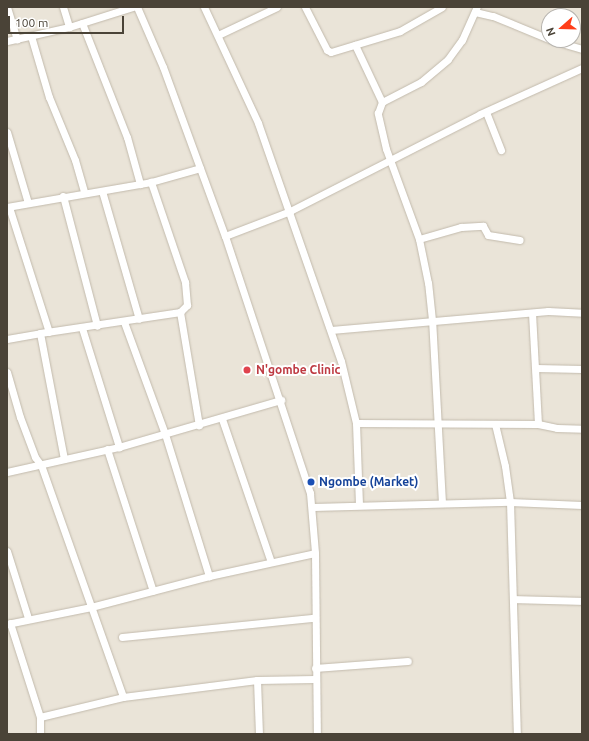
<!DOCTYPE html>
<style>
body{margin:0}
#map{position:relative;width:589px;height:741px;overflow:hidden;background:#f6f2ea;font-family:Ubuntu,sans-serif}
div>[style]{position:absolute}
.residential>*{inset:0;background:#eae4d8}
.roads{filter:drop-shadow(0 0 1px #c2baac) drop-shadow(0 0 1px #c2baac)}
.street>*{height:7px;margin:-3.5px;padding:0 3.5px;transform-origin:3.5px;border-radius:3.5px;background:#fff}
.dots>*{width:11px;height:11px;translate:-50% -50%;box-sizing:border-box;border:2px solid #fff;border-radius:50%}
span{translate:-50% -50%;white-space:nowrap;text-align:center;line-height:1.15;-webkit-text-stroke:4px #fff;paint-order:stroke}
.health-label{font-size:12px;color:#be3a42;font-weight:700}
.left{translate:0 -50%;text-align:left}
.transit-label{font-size:12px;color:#164399;font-weight:700}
.frame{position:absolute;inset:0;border:8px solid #4a4337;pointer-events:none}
.north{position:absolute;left:541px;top:8px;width:40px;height:40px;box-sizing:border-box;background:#fff;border:1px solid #b7b4af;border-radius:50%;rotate:250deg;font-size:11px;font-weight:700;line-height:16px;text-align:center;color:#4a4337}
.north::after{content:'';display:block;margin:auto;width:14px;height:18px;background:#ff3d18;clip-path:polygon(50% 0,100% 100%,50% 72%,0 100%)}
.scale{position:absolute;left:8px;top:16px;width:116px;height:18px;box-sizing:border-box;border:2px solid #4a4337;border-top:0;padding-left:5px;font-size:12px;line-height:14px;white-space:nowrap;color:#4a4337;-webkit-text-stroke:3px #fff;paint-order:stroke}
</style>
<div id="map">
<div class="residential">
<i style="clip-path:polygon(evenodd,7px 7px,582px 7px,582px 734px,7px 734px,7px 7px,549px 16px,573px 16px,573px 40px,549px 40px,549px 16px)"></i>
</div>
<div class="roads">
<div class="street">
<i style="left:7px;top:7px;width:34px;rotate:73deg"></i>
<i style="left:63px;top:7px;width:21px;rotate:73deg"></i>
<i style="left:137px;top:7px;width:65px;rotate:66.6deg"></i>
<i style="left:163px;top:67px;width:180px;rotate:69.9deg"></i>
<i style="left:225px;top:236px;width:271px;rotate:71.7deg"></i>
<i style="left:310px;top:493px;width:60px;rotate:85.2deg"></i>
<i style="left:315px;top:553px;width:181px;rotate:89.4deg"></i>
<i style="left:204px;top:7px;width:128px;rotate:65deg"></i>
<i style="left:258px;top:123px;width:252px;rotate:70.8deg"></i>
<i style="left:341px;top:361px;width:64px;rotate:76.4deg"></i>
<i style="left:356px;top:423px;width:81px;rotate:87.9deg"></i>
<i style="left:305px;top:7px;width:48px;rotate:62.9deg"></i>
<i style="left:327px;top:50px;width:4px;rotate:27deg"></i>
<i style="left:331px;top:52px;width:72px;rotate:-16.9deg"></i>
<i style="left:400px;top:31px;width:48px;rotate:-29.7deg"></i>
<i style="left:475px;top:12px;width:18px;rotate:13deg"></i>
<i style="left:493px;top:16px;width:61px;rotate:22.3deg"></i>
<i style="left:82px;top:23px;width:123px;rotate:68.5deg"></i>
<i style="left:127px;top:137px;width:49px;rotate:74.5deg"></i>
<i style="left:218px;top:35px;width:65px;rotate:-25.4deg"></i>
<i style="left:31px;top:36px;width:64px;rotate:73.6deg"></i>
<i style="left:49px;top:97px;width:68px;rotate:67.6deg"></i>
<i style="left:75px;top:160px;width:33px;rotate:74deg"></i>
<i style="left:551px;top:40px;width:32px;rotate:16deg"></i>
<i style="left:7px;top:41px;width:64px;rotate:-12.7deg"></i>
<i style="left:69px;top:27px;width:67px;rotate:-17.4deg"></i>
<i style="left:355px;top:45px;width:63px;rotate:64.7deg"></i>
<i style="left:486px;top:112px;width:41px;rotate:68.5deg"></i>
<i style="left:7px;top:132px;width:74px;rotate:73.5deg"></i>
<i style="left:102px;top:191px;width:133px;rotate:73.9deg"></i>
<i style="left:63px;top:196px;width:134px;rotate:75.3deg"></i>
<i style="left:7px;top:207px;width:146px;rotate:-9.8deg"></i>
<i style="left:151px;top:182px;width:51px;rotate:-15.9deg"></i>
<i style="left:9px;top:207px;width:131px;rotate:72.3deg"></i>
<i style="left:225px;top:236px;width:70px;rotate:-21deg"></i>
<i style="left:290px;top:211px;width:213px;rotate:-27deg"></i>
<i style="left:480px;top:114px;width:112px;rotate:-24.3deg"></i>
<i style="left:419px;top:239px;width:44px;rotate:-15.9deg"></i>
<i style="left:461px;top:227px;width:22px;rotate:-3deg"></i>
<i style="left:483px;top:226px;width:10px;rotate:61deg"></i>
<i style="left:488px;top:235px;width:32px;rotate:9deg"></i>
<i style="left:180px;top:312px;width:115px;rotate:80.5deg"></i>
<i style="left:532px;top:313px;width:111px;rotate:86.9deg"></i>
<i style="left:124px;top:322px;width:119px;rotate:69.9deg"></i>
<i style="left:165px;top:434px;width:149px;rotate:72.8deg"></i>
<i style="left:82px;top:328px;width:125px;rotate:72.7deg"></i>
<i style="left:331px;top:330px;width:218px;rotate:-5deg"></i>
<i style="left:548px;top:311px;width:34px;rotate:3deg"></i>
<i style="left:7px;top:339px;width:34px;rotate:-10deg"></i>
<i style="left:536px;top:368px;width:46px;rotate:1.2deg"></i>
<i style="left:7px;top:372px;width:47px;rotate:73.9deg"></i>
<i style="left:20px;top:417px;width:43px;rotate:69.4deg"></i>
<i style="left:35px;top:457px;width:10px;rotate:53deg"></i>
<i style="left:41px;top:465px;width:246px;rotate:70.5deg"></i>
<i style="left:222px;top:419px;width:151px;rotate:71.1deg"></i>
<i style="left:356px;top:423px;width:182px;rotate:0.3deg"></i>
<i style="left:538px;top:424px;width:19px;rotate:12deg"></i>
<i style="left:557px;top:428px;width:25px;rotate:2deg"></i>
<i style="left:495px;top:424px;width:43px;rotate:76.6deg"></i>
<i style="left:505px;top:466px;width:36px;rotate:82deg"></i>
<i style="left:510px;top:502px;width:232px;rotate:88.3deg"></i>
<i style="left:107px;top:449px;width:149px;rotate:72.1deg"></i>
<i style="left:64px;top:459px;width:128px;rotate:-100.8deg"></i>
<i style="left:40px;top:333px;width:142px;rotate:-8.5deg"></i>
<i style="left:180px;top:312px;width:10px;rotate:-45deg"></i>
<i style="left:187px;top:305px;width:23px;rotate:-95deg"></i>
<i style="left:185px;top:282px;width:106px;rotate:-108.8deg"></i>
<i style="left:7px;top:472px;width:115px;rotate:-12.6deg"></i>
<i style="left:119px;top:447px;width:169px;rotate:-16.2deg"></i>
<i style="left:442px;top:503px;width:183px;rotate:-93.1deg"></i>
<i style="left:432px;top:320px;width:37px;rotate:-96deg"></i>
<i style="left:428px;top:283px;width:45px;rotate:-101.6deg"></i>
<i style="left:419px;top:239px;width:96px;rotate:-110.1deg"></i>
<i style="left:386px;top:149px;width:37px;rotate:-103deg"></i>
<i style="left:378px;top:113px;width:12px;rotate:-70deg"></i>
<i style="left:382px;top:102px;width:44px;rotate:-27.1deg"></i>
<i style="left:421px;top:82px;width:35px;rotate:-40deg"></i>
<i style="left:448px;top:59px;width:24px;rotate:-54deg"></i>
<i style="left:462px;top:40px;width:36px;rotate:-66deg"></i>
<i style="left:313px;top:507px;width:197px;rotate:-1.5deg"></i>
<i style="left:510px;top:502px;width:72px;rotate:2.4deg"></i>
<i style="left:7px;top:551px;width:70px;rotate:72.6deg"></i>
<i style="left:514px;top:599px;width:68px;rotate:1.7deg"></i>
<i style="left:10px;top:623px;width:99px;rotate:72.3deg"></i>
<i style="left:40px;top:717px;width:17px;rotate:90deg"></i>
<i style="left:7px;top:624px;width:86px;rotate:-11.4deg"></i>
<i style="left:91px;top:607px;width:122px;rotate:-14.7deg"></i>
<i style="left:209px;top:576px;width:108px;rotate:-12.2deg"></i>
<i style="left:122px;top:637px;width:193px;rotate:-5.7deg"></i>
<i style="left:315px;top:668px;width:93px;rotate:-4.3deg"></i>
<i style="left:257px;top:680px;width:54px;rotate:87.9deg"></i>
<i style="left:40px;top:717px;width:85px;rotate:-13.5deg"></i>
<i style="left:123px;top:697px;width:135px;rotate:-7.2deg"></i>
<i style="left:257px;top:680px;width:58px;rotate:-1deg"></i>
</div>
</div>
<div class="dots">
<i style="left:247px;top:370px;background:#e0444e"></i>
<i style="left:311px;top:482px;background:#1a4fb4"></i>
</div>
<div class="health-label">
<span class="left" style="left:256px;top:370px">N'gombe Clinic</span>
</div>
<div class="transit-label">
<span class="left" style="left:319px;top:482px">Ngombe (Market)</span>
</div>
<div class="frame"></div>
<div class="north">N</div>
<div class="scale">100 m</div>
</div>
